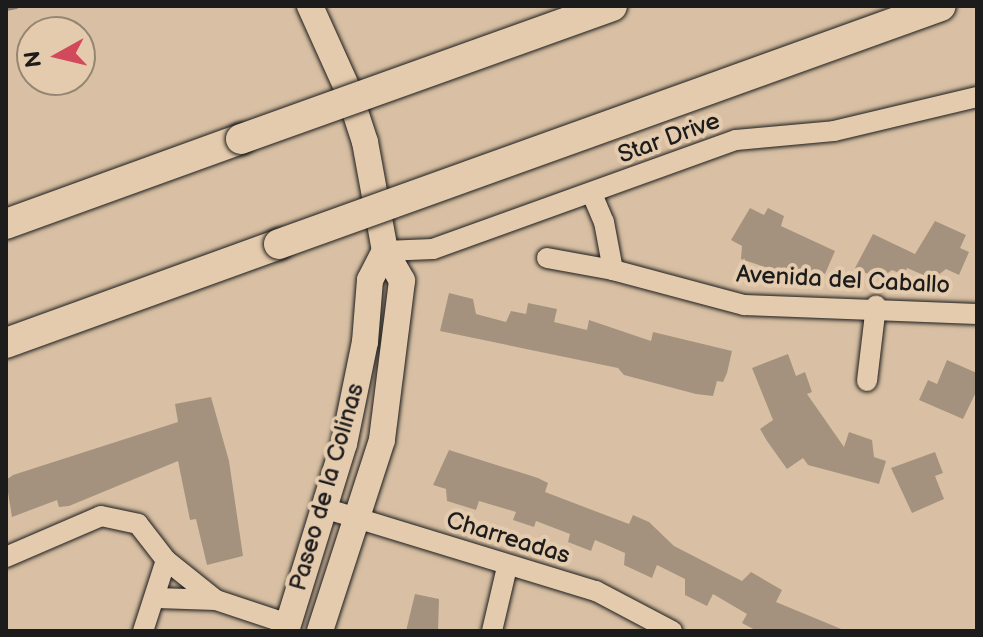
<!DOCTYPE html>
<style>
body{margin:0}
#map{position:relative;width:983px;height:637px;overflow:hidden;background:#d9c0a4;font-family:"Balsamiq Sans",sans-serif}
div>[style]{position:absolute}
.stream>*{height:6px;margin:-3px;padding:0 3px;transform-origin:3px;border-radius:3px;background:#8e7e6f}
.building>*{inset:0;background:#a4927e}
.roads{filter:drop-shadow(0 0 2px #1c1c1c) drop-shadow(0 0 2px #1c1c1c)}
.minor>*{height:20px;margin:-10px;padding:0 10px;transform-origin:10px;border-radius:10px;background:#e5cbad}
.major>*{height:26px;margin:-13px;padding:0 13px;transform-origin:13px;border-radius:13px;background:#e5cbad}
.highway>*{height:30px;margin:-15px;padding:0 15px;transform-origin:15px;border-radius:15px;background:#e5cbad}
.bridges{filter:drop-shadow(0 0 2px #1c1c1c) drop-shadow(0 0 2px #1c1c1c)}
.highway-bridge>*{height:30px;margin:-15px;padding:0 15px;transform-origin:15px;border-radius:15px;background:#e5cbad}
span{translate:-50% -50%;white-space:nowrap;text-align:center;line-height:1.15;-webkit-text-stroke:8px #e5cbad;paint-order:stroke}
.street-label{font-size:24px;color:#1c1c1c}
.frame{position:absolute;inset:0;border:8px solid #1c1c1c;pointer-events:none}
.north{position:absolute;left:16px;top:16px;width:80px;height:80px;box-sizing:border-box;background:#e5cbad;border:2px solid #958573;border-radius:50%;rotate:262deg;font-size:22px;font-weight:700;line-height:32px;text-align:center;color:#1c1c1c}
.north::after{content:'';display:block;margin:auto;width:28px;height:36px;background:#d1495b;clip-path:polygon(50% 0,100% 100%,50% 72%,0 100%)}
</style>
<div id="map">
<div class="stream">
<i style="left:6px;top:8px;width:10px;rotate:-11deg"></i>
</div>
<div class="building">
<i style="clip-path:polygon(750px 208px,764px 215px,768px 208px,784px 216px,781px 226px,835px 251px,825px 274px,814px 269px,801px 279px,741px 259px,742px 246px,731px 240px)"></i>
<i style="clip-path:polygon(935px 221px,966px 235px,960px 248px,969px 252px,959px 275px,946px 269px,933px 279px,907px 268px,904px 275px,892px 270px,879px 279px,855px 268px,873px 234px,915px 254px)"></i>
<i style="clip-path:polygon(449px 293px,473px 299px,476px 314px,506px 322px,511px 311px,526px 314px,528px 303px,557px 309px,554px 322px,587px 330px,589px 320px,651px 341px,653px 332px,732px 351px,727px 373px,723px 382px,717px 381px,713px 396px,696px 394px,624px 375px,618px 368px,440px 331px)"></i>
<i style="clip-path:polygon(788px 354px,796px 376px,805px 372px,812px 392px,807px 394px,844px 447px,849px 432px,872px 440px,874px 457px,886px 461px,879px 484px,808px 465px,803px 458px,787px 469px,767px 441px,760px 429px,773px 420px,752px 368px)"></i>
<i style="clip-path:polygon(947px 360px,977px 373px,977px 390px,963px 419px,919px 400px,928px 380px,937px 384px)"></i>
<i style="clip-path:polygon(211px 397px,229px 461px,243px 556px,207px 565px,196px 519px,190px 520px,178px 461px,69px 506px,59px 507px,57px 500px,12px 517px,6px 480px,13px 475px,178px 422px,175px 404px)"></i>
<i style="clip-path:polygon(449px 450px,538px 478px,548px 483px,545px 492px,629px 524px,633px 515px,649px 522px,674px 546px,742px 581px,751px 572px,782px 590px,776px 602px,846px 631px,757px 631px,742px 623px,747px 614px,713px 594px,707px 606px,685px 595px,685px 579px,657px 565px,652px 578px,624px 565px,625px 553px,595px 540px,591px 551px,568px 542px,570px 534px,536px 521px,534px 527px,513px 520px,516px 512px,479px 501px,476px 510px,447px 501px,446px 489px,433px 485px)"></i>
<i style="clip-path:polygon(935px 452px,943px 473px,935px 476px,944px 499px,912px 513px,891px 468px)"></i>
<i style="clip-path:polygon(415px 594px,439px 599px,438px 631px,406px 631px)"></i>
</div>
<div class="roads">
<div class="minor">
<i style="left:592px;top:194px;width:30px;rotate:67deg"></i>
<i style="left:604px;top:222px;width:49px;rotate:79.4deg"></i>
<i style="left:613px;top:270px;width:136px;rotate:15deg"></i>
<i style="left:744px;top:305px;width:233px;rotate:2.2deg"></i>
<i style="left:385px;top:251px;width:48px;rotate:-2.4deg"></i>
<i style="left:433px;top:249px;width:322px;rotate:-19.8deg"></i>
<i style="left:736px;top:140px;width:98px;rotate:-5.2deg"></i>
<i style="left:834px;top:131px;width:147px;rotate:-13.4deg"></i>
<i style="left:547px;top:258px;width:67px;rotate:10.3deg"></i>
<i style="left:867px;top:381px;width:76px;rotate:-83.2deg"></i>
<i style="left:324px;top:508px;width:284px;rotate:17deg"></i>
<i style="left:596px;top:591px;width:86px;rotate:27.8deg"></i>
<i style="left:6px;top:557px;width:103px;rotate:-23.3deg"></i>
<i style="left:101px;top:516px;width:38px;rotate:12deg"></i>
<i style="left:138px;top:524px;width:46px;rotate:52.1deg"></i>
<i style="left:166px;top:560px;width:75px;rotate:107.9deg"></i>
<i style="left:166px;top:560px;width:64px;rotate:38.7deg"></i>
<i style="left:157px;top:598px;width:59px;rotate:1.9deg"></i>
<i style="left:216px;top:600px;width:76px;rotate:18.4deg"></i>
<i style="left:492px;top:631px;width:66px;rotate:-76.8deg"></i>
</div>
<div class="major">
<i style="left:310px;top:6px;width:92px;rotate:65.7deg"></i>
<i style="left:348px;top:90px;width:55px;rotate:71.9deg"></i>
<i style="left:365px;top:142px;width:111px;rotate:79.6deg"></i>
<i style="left:385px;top:251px;width:34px;rotate:60deg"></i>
<i style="left:402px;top:281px;width:160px;rotate:97.2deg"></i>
<i style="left:382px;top:440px;width:201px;rotate:108deg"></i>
<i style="left:286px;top:631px;width:196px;rotate:-72.8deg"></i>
<i style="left:344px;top:444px;width:104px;rotate:-78.4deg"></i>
<i style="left:365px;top:342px;width:62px;rotate:-85.4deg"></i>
<i style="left:370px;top:280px;width:33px;rotate:-63deg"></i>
</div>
<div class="highway">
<i style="left:6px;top:224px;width:250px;rotate:-19.9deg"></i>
<i style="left:6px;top:343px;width:290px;rotate:-19.9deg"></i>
</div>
</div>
<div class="bridges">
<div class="highway-bridge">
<i style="left:241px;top:139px;width:394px;rotate:-19.7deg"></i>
<i style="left:279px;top:244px;width:703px;rotate:-19.77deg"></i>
</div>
</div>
<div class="street-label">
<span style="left:669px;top:138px;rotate:-20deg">Star Drive</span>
<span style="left:843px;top:280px;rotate:3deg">Avenida del Caballo</span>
<span style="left:327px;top:487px;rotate:-74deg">Paseo de la Colinas</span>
<span style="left:508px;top:538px;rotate:17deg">Charreadas</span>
</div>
<div class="frame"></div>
<div class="north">N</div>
</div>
